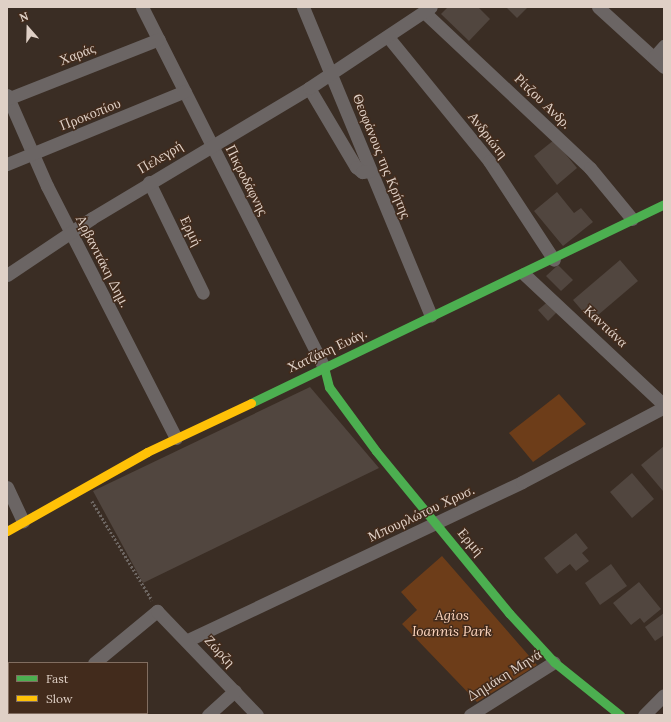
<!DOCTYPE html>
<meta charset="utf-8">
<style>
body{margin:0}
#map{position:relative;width:671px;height:722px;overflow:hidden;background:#3a2d24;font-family:Lora,serif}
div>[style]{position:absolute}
.green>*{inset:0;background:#6d3d19}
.building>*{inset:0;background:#51463f}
.path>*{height:2.5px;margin-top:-1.25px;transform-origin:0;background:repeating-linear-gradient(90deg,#6d6662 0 2px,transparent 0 4px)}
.street>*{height:13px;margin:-6.5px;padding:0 6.5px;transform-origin:6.5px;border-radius:6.5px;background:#6b6564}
.fast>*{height:9px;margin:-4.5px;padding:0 4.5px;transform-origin:4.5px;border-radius:4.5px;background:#4caf50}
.slow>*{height:9px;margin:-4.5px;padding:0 4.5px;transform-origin:4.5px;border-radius:4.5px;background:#ffc107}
span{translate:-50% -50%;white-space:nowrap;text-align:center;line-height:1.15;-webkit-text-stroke:3px #422b1c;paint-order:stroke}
.street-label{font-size:14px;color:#dfd0c6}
.park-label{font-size:14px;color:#fed6be;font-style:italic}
.frame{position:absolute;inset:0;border:8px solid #dfd0c6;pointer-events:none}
.legend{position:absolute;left:8px;top:662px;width:140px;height:52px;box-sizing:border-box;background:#422b1c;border:1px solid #816d60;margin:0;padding:5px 7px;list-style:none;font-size:12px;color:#dfd0c6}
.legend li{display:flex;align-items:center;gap:8px;height:20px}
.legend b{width:20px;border:1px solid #816d60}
.north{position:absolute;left:8px;top:8px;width:40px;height:40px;-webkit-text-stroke:3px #422b1c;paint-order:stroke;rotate:340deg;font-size:11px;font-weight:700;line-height:16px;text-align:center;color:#dfd0c6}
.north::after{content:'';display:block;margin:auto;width:14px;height:18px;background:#dfd0c6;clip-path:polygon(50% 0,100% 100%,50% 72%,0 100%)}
</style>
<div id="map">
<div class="green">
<i style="clip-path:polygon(559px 394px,586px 424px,533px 462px,509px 433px)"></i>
<i style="clip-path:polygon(442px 556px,537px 665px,477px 702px,402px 624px,417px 610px,401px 592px)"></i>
</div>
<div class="building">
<i style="clip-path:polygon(448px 7px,478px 7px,490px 19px,469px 41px,441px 14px)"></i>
<i style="clip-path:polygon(506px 7px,528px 7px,517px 18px)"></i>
<i style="clip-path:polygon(554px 140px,577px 168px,557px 185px,534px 156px)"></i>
<i style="clip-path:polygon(557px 192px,574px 213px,581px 208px,593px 222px,563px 246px,534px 211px)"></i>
<i style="clip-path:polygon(620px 260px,638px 281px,591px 321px,573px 300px)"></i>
<i style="clip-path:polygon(558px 265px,573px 280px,561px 291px,546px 276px)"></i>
<i style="clip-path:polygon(551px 299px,560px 309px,548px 321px,538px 310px)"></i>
<i style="clip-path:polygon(310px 387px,379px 468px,143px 583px,93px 491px)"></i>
<i style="clip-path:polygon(664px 446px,664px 490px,663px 491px,641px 465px)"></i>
<i style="clip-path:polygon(632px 473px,654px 499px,632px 518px,610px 492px)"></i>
<i style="clip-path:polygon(576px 533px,588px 548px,582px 553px,589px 561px,576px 571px,570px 564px,557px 574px,544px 558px)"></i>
<i style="clip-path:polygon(611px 564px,627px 586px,600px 605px,585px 583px)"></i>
<i style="clip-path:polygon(639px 582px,661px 609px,644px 623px,640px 618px,631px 625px,613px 603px)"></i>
<i style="clip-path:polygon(664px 613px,664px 635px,655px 641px,645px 627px)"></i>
</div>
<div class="path">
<i style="left:92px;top:501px;width:116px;rotate:58.8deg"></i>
</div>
<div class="street">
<i style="left:142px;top:7px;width:403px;rotate:63.2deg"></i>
<i style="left:303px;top:7px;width:334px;rotate:67.5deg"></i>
<i style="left:598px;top:7px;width:89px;rotate:42.3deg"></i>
<i style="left:425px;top:13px;width:226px;rotate:43.2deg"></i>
<i style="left:590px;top:168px;width:66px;rotate:50.5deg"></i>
<i style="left:388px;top:37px;width:160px;rotate:50.8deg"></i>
<i style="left:489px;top:161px;width:118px;rotate:56.7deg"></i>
<i style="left:654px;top:57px;width:15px;rotate:-48deg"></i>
<i style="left:309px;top:88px;width:92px;rotate:59.3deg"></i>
<i style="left:356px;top:167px;width:8px;rotate:40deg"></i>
<i style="left:362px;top:172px;width:8px;rotate:-7deg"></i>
<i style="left:7px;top:95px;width:99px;rotate:66.3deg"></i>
<i style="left:47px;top:186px;width:283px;rotate:62.9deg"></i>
<i style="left:7px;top:99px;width:163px;rotate:-21.5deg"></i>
<i style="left:7px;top:164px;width:192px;rotate:-22.3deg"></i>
<i style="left:149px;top:182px;width:123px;rotate:64.1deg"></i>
<i style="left:524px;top:274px;width:192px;rotate:43.1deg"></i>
<i style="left:7px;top:275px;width:102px;rotate:-33.8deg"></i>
<i style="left:92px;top:218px;width:253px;rotate:-30.9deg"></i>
<i style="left:309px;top:88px;width:146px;rotate:-33.6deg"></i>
<i style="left:7px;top:487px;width:38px;rotate:65deg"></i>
<i style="left:188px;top:640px;width:369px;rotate:-25.3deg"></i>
<i style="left:522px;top:482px;width:161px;rotate:-27.8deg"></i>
<i style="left:94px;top:663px;width:82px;rotate:-39.5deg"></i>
<i style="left:157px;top:611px;width:144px;rotate:46.1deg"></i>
<i style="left:32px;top:715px;width:3px;rotate:-45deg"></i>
<i style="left:208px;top:715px;width:36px;rotate:-42deg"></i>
<i style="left:470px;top:715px;width:99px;rotate:-32.2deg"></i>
<i style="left:644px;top:715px;width:28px;rotate:-45deg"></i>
</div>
<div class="fast">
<i style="left:324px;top:367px;width:21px;rotate:76deg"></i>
<i style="left:329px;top:387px;width:79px;rotate:53.7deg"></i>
<i style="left:376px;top:451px;width:210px;rotate:50.6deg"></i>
<i style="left:509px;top:613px;width:67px;rotate:47.4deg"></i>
<i style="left:554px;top:662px;width:85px;rotate:38.8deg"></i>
<i style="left:251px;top:403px;width:458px;rotate:-25.7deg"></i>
</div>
<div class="slow">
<i style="left:7px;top:531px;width:161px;rotate:-29.4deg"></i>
<i style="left:147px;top:452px;width:115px;rotate:-25.2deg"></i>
</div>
<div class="street-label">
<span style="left:77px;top:54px;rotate:-22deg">Χαράς</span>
<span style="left:543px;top:101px;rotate:44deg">Ρίτζου Ανδρ.</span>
<span style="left:90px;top:114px;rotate:-22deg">Προκοπίου</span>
<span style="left:488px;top:135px;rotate:52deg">Ανδριώτη</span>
<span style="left:382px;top:156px;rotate:68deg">Θεοφάνους της Κρήτης</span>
<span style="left:160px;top:157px;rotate:-31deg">Πελεγρή</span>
<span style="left:247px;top:180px;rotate:63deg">Πικροδάφνης</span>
<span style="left:191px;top:231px;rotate:64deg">Ερμή</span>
<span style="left:103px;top:261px;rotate:63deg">Αρβανιτάκη Δημ.</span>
<span style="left:606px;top:326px;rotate:43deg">Καντιάνα</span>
<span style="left:327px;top:350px;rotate:-25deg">Χατζάκη Ευάγ.</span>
<span style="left:421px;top:513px;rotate:-25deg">Μπουρλώτου Χρυσ.</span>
<span style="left:471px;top:542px;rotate:50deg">Ερμή</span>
<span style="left:220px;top:651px;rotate:47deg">Ζώρζη</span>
<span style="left:504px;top:675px;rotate:-32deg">Δημάκη Μηνά</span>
</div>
<div class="park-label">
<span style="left:452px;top:623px">Agios<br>Ioannis Park</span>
</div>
<div class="frame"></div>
<ul class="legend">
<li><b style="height:5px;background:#4caf50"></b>Fast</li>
<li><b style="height:5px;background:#ffc107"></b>Slow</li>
</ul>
<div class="north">N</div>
</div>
